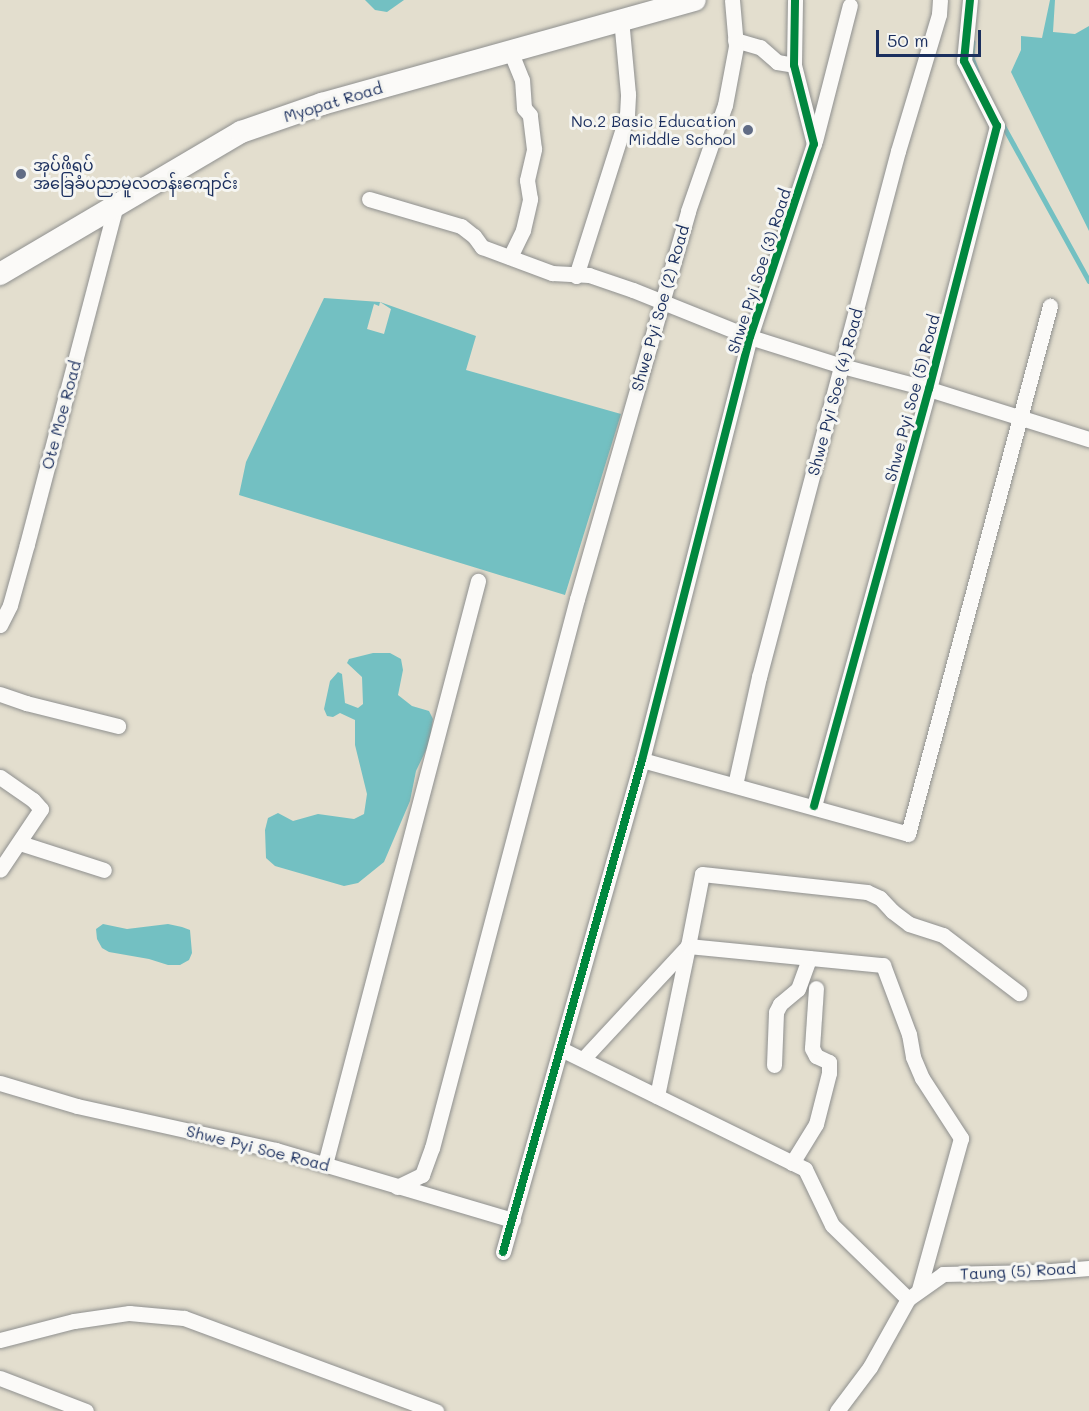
<!DOCTYPE html>
<meta charset="utf-8">
<style>
body{margin:0}
#map{position:relative;width:1089px;height:1411px;overflow:hidden;background:#e3dece;font-family:Mali,"Noto Sans Myanmar",sans-serif}
div>[style]{position:absolute}
.water>*{inset:0;background:#73c0c2}
.pier>*{inset:0;background:#e3dece}
.stream>*{height:4.5px;margin:-2.25px;padding:0 2.25px;transform-origin:2.25px;border-radius:2.25px;background:#73c0c2}
.roads{filter:drop-shadow(0 0 2px #8f908f) drop-shadow(0 0 2px #8f908f)}
.street>*{height:15px;margin:-7.5px;padding:0 7.5px;transform-origin:7.5px;border-radius:7.5px;background:#fbfaf8}
.secondary>*{height:22px;margin:-11px;padding:0 11px;transform-origin:11px;border-radius:11px;background:#fbfaf8}
.cycleway>*{height:8px;margin:-4px;padding:0 4px;transform-origin:4px;border-radius:4px;background:#00873e}
.dots>*{width:16px;height:16px;translate:-50% -50%;box-sizing:border-box;border:3px solid #f6f6f2;border-radius:50%}
span{translate:-50% -50%;white-space:nowrap;text-align:center;line-height:1.15;-webkit-text-stroke:6px #f6f6f2;paint-order:stroke}
.street-label{font-size:16px;color:#1b2f5e}
.poi-label{font-size:16px;color:#1b2f5e}
.right{translate:-100% -50%;text-align:right}
.left{translate:0 -50%;text-align:left}
.scale{position:absolute;left:876px;top:30px;width:105px;height:27px;box-sizing:border-box;border:3px solid #1b2f5e;border-top:0;padding-left:8px;font-size:18px;line-height:21px;white-space:nowrap;color:#1b2f5e;-webkit-text-stroke:4px #f6f6f2;paint-order:stroke}
</style>
<div id="map">
<div class="water">
<i style="clip-path:polygon(365px 0,404px 0,387px 12px,375px 10px)"></i>
<i style="clip-path:polygon(1050px 0,1055px 0,1053px 32px,1075px 34px,1089px 26px,1089px 231px,1011px 72px,1021px 50px,1021px 36px,1042px 38px)"></i>
<i style="clip-path:polygon(324px 298px,380px 302px,476px 336px,466px 370px,621px 414px,565px 595px,239px 495px,246px 462px)"></i>
<i style="clip-path:polygon(373px 653px,390px 653px,401px 659px,403px 670px,398px 695px,412px 706px,429px 711px,433px 719px,429px 744px,416px 771px,410px 801px,384px 862px,358px 883px,344px 886px,275px 866px,266px 858px,265px 830px,268px 818px,278px 813px,293px 821px,318px 814px,354px 819px,364px 814px,367px 794px,355px 745px,355px 720px,340px 713px,333px 717px,327px 716px,324px 709px,330px 681px,338px 672px,342px 674px,345px 703px,358px 708px,363px 704px,362px 677px,347px 663px,349px 659px)"></i>
<i style="clip-path:polygon(103px 924px,127px 929px,168px 924px,182px 927px,190px 930px,192px 953px,189px 960px,180px 965px,168px 965px,149px 959px,109px 952px,102px 948px,97px 939px,96px 929px)"></i>
</div>
<div class="pier">
<i style="clip-path:polygon(380px 302px,391px 309px,384px 334px,367px 329px,374px 304px,379px 306px)"></i>
</div>
<div class="stream">
<i style="left:973px;top:42px;width:16px;rotate:94deg"></i>
<i style="left:972px;top:58px;width:14px;rotate:69deg"></i>
<i style="left:1003px;top:125px;width:178px;rotate:61.1deg"></i>
</div>
<div class="roads">
<div class="street">
<i style="left:735px;top:40px;width:26px;rotate:16deg"></i>
<i style="left:760px;top:47px;width:23px;rotate:41deg"></i>
<i style="left:777px;top:62px;width:17px;rotate:10deg"></i>
<i style="left:815px;top:141px;width:140px;rotate:-75.6deg"></i>
<i style="left:369px;top:199px;width:96px;rotate:16.4deg"></i>
<i style="left:461px;top:226px;width:16px;rotate:38deg"></i>
<i style="left:474px;top:236px;width:14px;rotate:54deg"></i>
<i style="left:482px;top:247px;width:75px;rotate:20.4deg"></i>
<i style="left:552px;top:273px;width:37px;rotate:3deg"></i>
<i style="left:589px;top:275px;width:46px;rotate:18.8deg"></i>
<i style="left:633px;top:290px;width:126px;rotate:21.9deg"></i>
<i style="left:750px;top:337px;width:96px;rotate:17.5deg"></i>
<i style="left:842px;top:366px;width:90px;rotate:14.8deg"></i>
<i style="left:929px;top:389px;width:168px;rotate:17.4deg"></i>
<i style="left:510px;top:257px;width:30px;rotate:-64deg"></i>
<i style="left:523px;top:230px;width:32px;rotate:-77deg"></i>
<i style="left:530px;top:199px;width:19px;rotate:-99deg"></i>
<i style="left:527px;top:180px;width:32px;rotate:-77deg"></i>
<i style="left:534px;top:149px;width:34px;rotate:-97deg"></i>
<i style="left:530px;top:115px;width:9px;rotate:-131deg"></i>
<i style="left:524px;top:108px;width:28px;rotate:-94deg"></i>
<i style="left:522px;top:80px;width:32px;rotate:-112deg"></i>
<i style="left:576px;top:276px;width:169px;rotate:-72.4deg"></i>
<i style="left:627px;top:115px;width:21px;rotate:-87deg"></i>
<i style="left:628px;top:94px;width:75px;rotate:-95.3deg"></i>
<i style="left:0;top:625px;width:22px;rotate:-63deg"></i>
<i style="left:10px;top:605px;width:63px;rotate:-74.4deg"></i>
<i style="left:27px;top:544px;width:351px;rotate:-75.3deg"></i>
<i style="left:0;top:694px;width:28px;rotate:19deg"></i>
<i style="left:26px;top:703px;width:95px;rotate:14deg"></i>
<i style="left:642px;top:760px;width:276px;rotate:15.5deg"></i>
<i style="left:908px;top:834px;width:547px;rotate:-74.95deg"></i>
<i style="left:0;top:777px;width:40px;rotate:34.9deg"></i>
<i style="left:33px;top:800px;width:12px;rotate:48deg"></i>
<i style="left:41px;top:809px;width:73px;rotate:123.9deg"></i>
<i style="left:735px;top:785px;width:111px;rotate:-77.5deg"></i>
<i style="left:759px;top:677px;width:544px;rotate:-75.2deg"></i>
<i style="left:898px;top:151px;width:143px;rotate:-73.3deg"></i>
<i style="left:939px;top:14px;width:14px;rotate:-86deg"></i>
<i style="left:814px;top:806px;width:433px;rotate:-74.6deg"></i>
<i style="left:929px;top:389px;width:272px;rotate:-75.5deg"></i>
<i style="left:997px;top:126px;width:73px;rotate:-116.9deg"></i>
<i style="left:964px;top:61px;width:61px;rotate:-84.4deg"></i>
<i style="left:20px;top:843px;width:88px;rotate:17.8deg"></i>
<i style="left:561px;top:1049px;width:272px;rotate:26.2deg"></i>
<i style="left:805px;top:1169px;width:62px;rotate:64.3deg"></i>
<i style="left:832px;top:1225px;width:106px;rotate:44.2deg"></i>
<i style="left:583px;top:1059px;width:154px;rotate:-47.1deg"></i>
<i style="left:688px;top:946px;width:73px;rotate:-79deg"></i>
<i style="left:702px;top:874px;width:166px;rotate:6.2deg"></i>
<i style="left:867px;top:892px;width:14px;rotate:25deg"></i>
<i style="left:880px;top:898px;width:18px;rotate:47deg"></i>
<i style="left:892px;top:911px;width:21px;rotate:37deg"></i>
<i style="left:909px;top:924px;width:36px;rotate:18deg"></i>
<i style="left:943px;top:935px;width:96px;rotate:37.3deg"></i>
<i style="left:774px;top:1065px;width:53px;rotate:-87.8deg"></i>
<i style="left:776px;top:1012px;width:9px;rotate:-63deg"></i>
<i style="left:780px;top:1004px;width:23px;rotate:-40deg"></i>
<i style="left:798px;top:989px;width:33px;rotate:-70deg"></i>
<i style="left:0;top:1083px;width:80px;rotate:16.6deg"></i>
<i style="left:77px;top:1106px;width:204px;rotate:12.5deg"></i>
<i style="left:276px;top:1150px;width:247px;rotate:16.5deg"></i>
<i style="left:657px;top:1096px;width:153px;rotate:-78.3deg"></i>
<i style="left:688px;top:946px;width:196px;rotate:5.6deg"></i>
<i style="left:883px;top:965px;width:74px;rotate:69.4deg"></i>
<i style="left:909px;top:1034px;width:23px;rotate:80deg"></i>
<i style="left:913px;top:1057px;width:23px;rotate:67deg"></i>
<i style="left:922px;top:1078px;width:72px;rotate:57deg"></i>
<i style="left:961px;top:1138px;width:157px;rotate:105.5deg"></i>
<i style="left:792px;top:1163px;width:46px;rotate:-58.4deg"></i>
<i style="left:816px;top:1124px;width:53px;rotate:-75.7deg"></i>
<i style="left:829px;top:1073px;width:11px;rotate:-90deg"></i>
<i style="left:829px;top:1062px;width:14px;rotate:-155deg"></i>
<i style="left:816px;top:1056px;width:9px;rotate:-117deg"></i>
<i style="left:812px;top:1048px;width:60px;rotate:-86.2deg"></i>
<i style="left:325px;top:1164px;width:603px;rotate:-75.3deg"></i>
<i style="left:397px;top:1187px;width:28px;rotate:-26deg"></i>
<i style="left:422px;top:1175px;width:29px;rotate:-70deg"></i>
<i style="left:432px;top:1148px;width:568px;rotate:-75.21deg"></i>
<i style="left:577px;top:599px;width:404px;rotate:-74deg"></i>
<i style="left:688px;top:211px;width:112px;rotate:-70.8deg"></i>
<i style="left:725px;top:105px;width:60px;rotate:-79.4deg"></i>
<i style="left:736px;top:46px;width:46px;rotate:-95deg"></i>
<i style="left:503px;top:1252px;width:511px;rotate:-74.22deg"></i>
<i style="left:642px;top:760px;width:437px;rotate:-75.7deg"></i>
<i style="left:750px;top:337px;width:203px;rotate:-71.7deg"></i>
<i style="left:814px;top:144px;width:81px;rotate:-104.2deg"></i>
<i style="left:794px;top:65px;width:65px;rotate:-89.1deg"></i>
<i style="left:0;top:1340px;width:76px;rotate:-14.4deg"></i>
<i style="left:74px;top:1321px;width:56px;rotate:-8.3deg"></i>
<i style="left:129px;top:1313px;width:55px;rotate:5.2deg"></i>
<i style="left:184px;top:1318px;width:269px;rotate:20.3deg"></i>
<i style="left:0;top:1378px;width:92px;rotate:21deg"></i>
<i style="left:837px;top:1411px;width:55px;rotate:-53.1deg"></i>
<i style="left:870px;top:1367px;width:78px;rotate:-60.8deg"></i>
<i style="left:908px;top:1299px;width:43px;rotate:-35.5deg"></i>
<i style="left:943px;top:1274px;width:96px;rotate:-1.2deg"></i>
<i style="left:1039px;top:1272px;width:50px;rotate:-4.6deg"></i>
</div>
<div class="secondary">
<i style="left:0;top:274px;width:280px;rotate:-30.5deg"></i>
<i style="left:241px;top:132px;width:86px;rotate:-19.1deg"></i>
<i style="left:322px;top:104px;width:387px;rotate:-15.6deg"></i>
</div>
</div>
<div class="cycleway">
<i style="left:814px;top:806px;width:433px;rotate:-74.6deg"></i>
<i style="left:929px;top:389px;width:272px;rotate:-75.5deg"></i>
<i style="left:997px;top:126px;width:73px;rotate:-116.9deg"></i>
<i style="left:964px;top:61px;width:61px;rotate:-84.4deg"></i>
<i style="left:503px;top:1252px;width:511px;rotate:-74.22deg"></i>
<i style="left:642px;top:760px;width:437px;rotate:-75.7deg"></i>
<i style="left:750px;top:337px;width:203px;rotate:-71.7deg"></i>
<i style="left:814px;top:144px;width:81px;rotate:-104.2deg"></i>
<i style="left:794px;top:65px;width:65px;rotate:-89.1deg"></i>
</div>
<div class="dots">
<i style="left:748px;top:130px;background:#616c85"></i>
<i style="left:21px;top:174px;background:#616c85"></i>
</div>
<div class="street-label">
<span style="left:333px;top:102px;rotate:-17deg">Myopat Road</span>
<span style="left:759px;top:271px;rotate:-72deg">Shwe Pyi Soe (3) Road</span>
<span style="left:660px;top:308px;rotate:-74deg">Shwe Pyi Soe (2) Road</span>
<span style="left:835px;top:392px;rotate:-75deg">Shwe Pyi Soe (4) Road</span>
<span style="left:912px;top:398px;rotate:-75deg">Shwe Pyi Soe (5) Road</span>
<span style="left:61px;top:415px;rotate:-75deg">Ote Moe Road</span>
<span style="left:258px;top:1148px;rotate:14deg">Shwe Pyi Soe Road</span>
<span style="left:1018px;top:1271px;rotate:-3deg">Taung (5) Road</span>
</div>
<div class="poi-label">
<span class="right" style="left:736px;top:130px">No.2 Basic Education<br>Middle School</span>
<span class="left" style="left:33px;top:174px">အုပ်ဖိုရပ်<br>အခြေခံပညာမူလတန်းကျောင်း</span>
</div>
<div class="scale">50 m</div>
</div>
